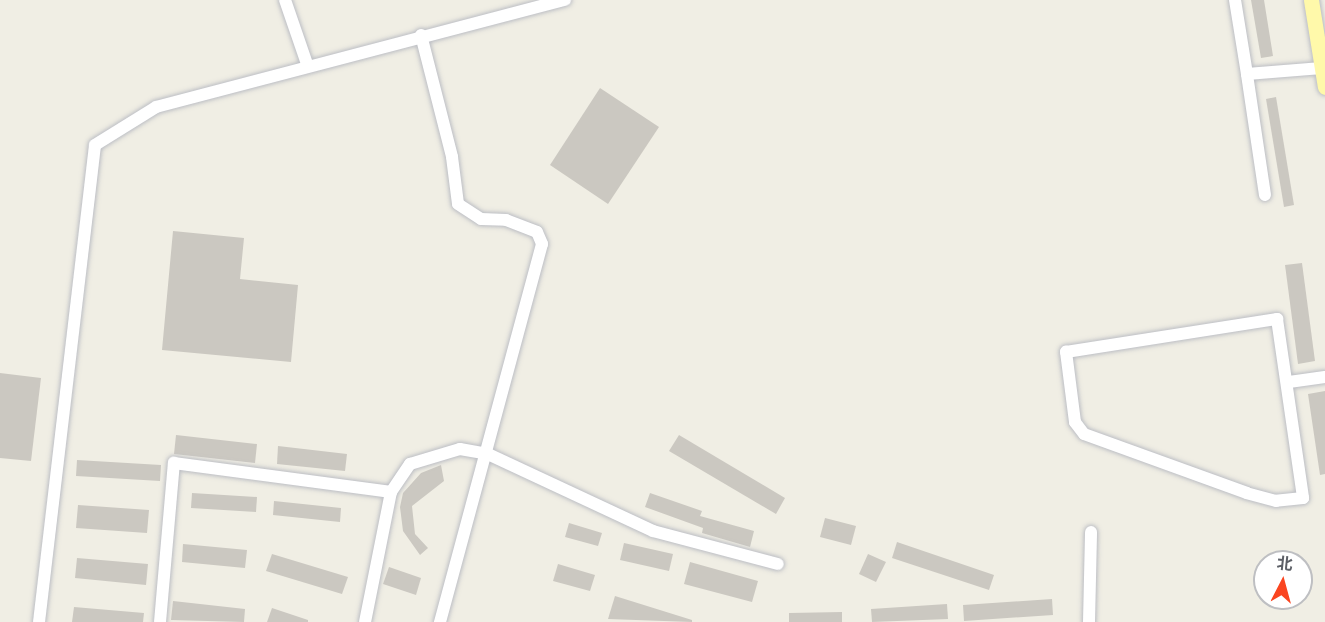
<!DOCTYPE html>
<meta charset="utf-8">
<style>
body{margin:0}
#map{position:relative;width:1325px;height:622px;overflow:hidden;background:#f0eee4;font-family:Signika,"Noto Sans SC",sans-serif}
div>[style]{position:absolute}
.building>*{inset:0;background:#cbc8c1}
.roads{filter:drop-shadow(0 0 2px #bcbec4) drop-shadow(0 0 2px #bcbec4)}
.minor>*{height:12px;margin:-6px;padding:0 6px;transform-origin:6px;border-radius:6px;background:#fff}
.major>*{height:15px;margin:-7.5px;padding:0 7.5px;transform-origin:7.5px;border-radius:7.5px;background:#fff9aa}
span{translate:-50% -50%;white-space:nowrap;text-align:center;line-height:1.15;-webkit-text-stroke:6px #fff;paint-order:stroke}
.north{position:absolute;left:1253px;top:550px;width:60px;height:60px;box-sizing:border-box;background:#fff;border:2px solid #bebfc2;border-radius:50%;rotate:6deg;font-size:16px;font-weight:700;line-height:24px;text-align:center;color:#5c5f66}
.north::after{content:'';display:block;margin:auto;width:21px;height:27px;background:#fa4520;clip-path:polygon(50% 0,100% 100%,50% 72%,0 100%)}
</style>
<div id="map">
<div class="building">
<i style="clip-path:polygon(1251px 0,1264px 0,1273px 56px,1261px 58px)"></i>
<i style="clip-path:polygon(600px 88px,659px 127px,608px 204px,550px 165px)"></i>
<i style="clip-path:polygon(1276px 97px,1294px 205px,1284px 207px,1266px 99px)"></i>
<i style="clip-path:polygon(173px 231px,244px 238px,240px 279px,298px 285px,291px 362px,162px 350px)"></i>
<i style="clip-path:polygon(1302px 263px,1315px 361px,1298px 364px,1285px 265px)"></i>
<i style="clip-path:polygon(0 373px,41px 378px,31px 461px,0 458px)"></i>
<i style="clip-path:polygon(1325px 391px,1325px 474px,1320px 475px,1308px 394px)"></i>
<i style="clip-path:polygon(176px 435px,257px 444px,255px 463px,174px 454px)"></i>
<i style="clip-path:polygon(679px 435px,785px 498px,776px 514px,669px 451px)"></i>
<i style="clip-path:polygon(278px 446px,347px 454px,345px 471px,277px 464px)"></i>
<i style="clip-path:polygon(77px 460px,161px 465px,160px 481px,76px 476px)"></i>
<i style="clip-path:polygon(441px 465px,444px 481px,412px 506px,415px 534px,428px 548px,420px 555px,403px 531px,400px 507px,403px 493px,421px 473px)"></i>
<i style="clip-path:polygon(192px 493px,257px 497px,256px 512px,191px 508px)"></i>
<i style="clip-path:polygon(650px 493px,702px 511px,700px 516px,754px 531px,750px 547px,702px 533px,703px 528px,645px 507px)"></i>
<i style="clip-path:polygon(274px 501px,341px 508px,340px 522px,273px 515px)"></i>
<i style="clip-path:polygon(78px 505px,149px 510px,147px 533px,76px 528px)"></i>
<i style="clip-path:polygon(825px 518px,856px 526px,851px 545px,820px 537px)"></i>
<i style="clip-path:polygon(569px 523px,602px 533px,598px 546px,565px 537px)"></i>
<i style="clip-path:polygon(897px 542px,994px 575px,989px 590px,892px 558px)"></i>
<i style="clip-path:polygon(624px 543px,673px 554px,669px 571px,620px 560px)"></i>
<i style="clip-path:polygon(183px 544px,247px 550px,245px 568px,182px 562px)"></i>
<i style="clip-path:polygon(272px 554px,348px 577px,342px 594px,266px 571px)"></i>
<i style="clip-path:polygon(868px 554px,886px 562px,876px 582px,859px 574px)"></i>
<i style="clip-path:polygon(77px 558px,148px 564px,146px 585px,75px 578px)"></i>
<i style="clip-path:polygon(690px 562px,758px 581px,752px 602px,684px 584px)"></i>
<i style="clip-path:polygon(558px 564px,595px 575px,590px 591px,553px 581px)"></i>
<i style="clip-path:polygon(389px 567px,421px 578px,416px 595px,383px 584px)"></i>
<i style="clip-path:polygon(615px 596px,692px 620px,692px 622px,608px 619px)"></i>
<i style="clip-path:polygon(1052px 599px,1053px 615px,964px 621px,963px 605px)"></i>
<i style="clip-path:polygon(173px 601px,245px 609px,244px 622px,171px 620px)"></i>
<i style="clip-path:polygon(947px 604px,948px 619px,872px 622px,871px 609px)"></i>
<i style="clip-path:polygon(74px 607px,144px 613px,143px 622px,72px 622px)"></i>
<i style="clip-path:polygon(272px 608px,308px 620px,308px 622px,267px 622px)"></i>
<i style="clip-path:polygon(842px 612px,842px 622px,789px 622px,789px 613px)"></i>
</div>
<div class="roads">
<div class="minor">
<i style="left:285px;top:0;width:68px;rotate:71deg"></i>
<i style="left:1235px;top:0;width:75px;rotate:80.8deg"></i>
<i style="left:421px;top:35px;width:126px;rotate:75.7deg"></i>
<i style="left:452px;top:157px;width:47px;rotate:82.7deg"></i>
<i style="left:458px;top:204px;width:27px;rotate:33deg"></i>
<i style="left:481px;top:219px;width:25px;rotate:2deg"></i>
<i style="left:506px;top:220px;width:33px;rotate:21deg"></i>
<i style="left:537px;top:232px;width:13px;rotate:67deg"></i>
<i style="left:542px;top:244px;width:392px;rotate:105.1deg"></i>
<i style="left:1265px;top:195px;width:122px;rotate:-98.5deg"></i>
<i style="left:1247px;top:74px;width:75px;rotate:-4.6deg"></i>
<i style="left:1277px;top:319px;width:181px;rotate:81.7deg"></i>
<i style="left:1303px;top:498px;width:27px;rotate:174deg"></i>
<i style="left:1276px;top:501px;width:30px;rotate:-165deg"></i>
<i style="left:1247px;top:493px;width:173px;rotate:-160.1deg"></i>
<i style="left:1084px;top:434px;width:15px;rotate:-127deg"></i>
<i style="left:1075px;top:422px;width:71px;rotate:-97.3deg"></i>
<i style="left:1066px;top:352px;width:214px;rotate:-8.9deg"></i>
<i style="left:1289px;top:382px;width:36px;rotate:-8deg"></i>
<i style="left:39px;top:622px;width:480px;rotate:-83.3deg"></i>
<i style="left:95px;top:145px;width:72px;rotate:-31.9deg"></i>
<i style="left:156px;top:107px;width:423px;rotate:-14.7deg"></i>
<i style="left:160px;top:622px;width:160px;rotate:-85deg"></i>
<i style="left:174px;top:463px;width:219px;rotate:7.6deg"></i>
<i style="left:365px;top:622px;width:133px;rotate:-78.7deg"></i>
<i style="left:391px;top:492px;width:34px;rotate:-56deg"></i>
<i style="left:410px;top:464px;width:52px;rotate:-16.7deg"></i>
<i style="left:460px;top:449px;width:28px;rotate:10deg"></i>
<i style="left:488px;top:454px;width:182px;rotate:25deg"></i>
<i style="left:653px;top:531px;width:129px;rotate:14.8deg"></i>
<i style="left:1089px;top:622px;width:90px;rotate:-88.7deg"></i>
</div>
<div class="major">
<i style="left:1311px;top:0;width:88px;rotate:80.9deg"></i>
</div>
</div>
<div class="north">北</div>
</div>
